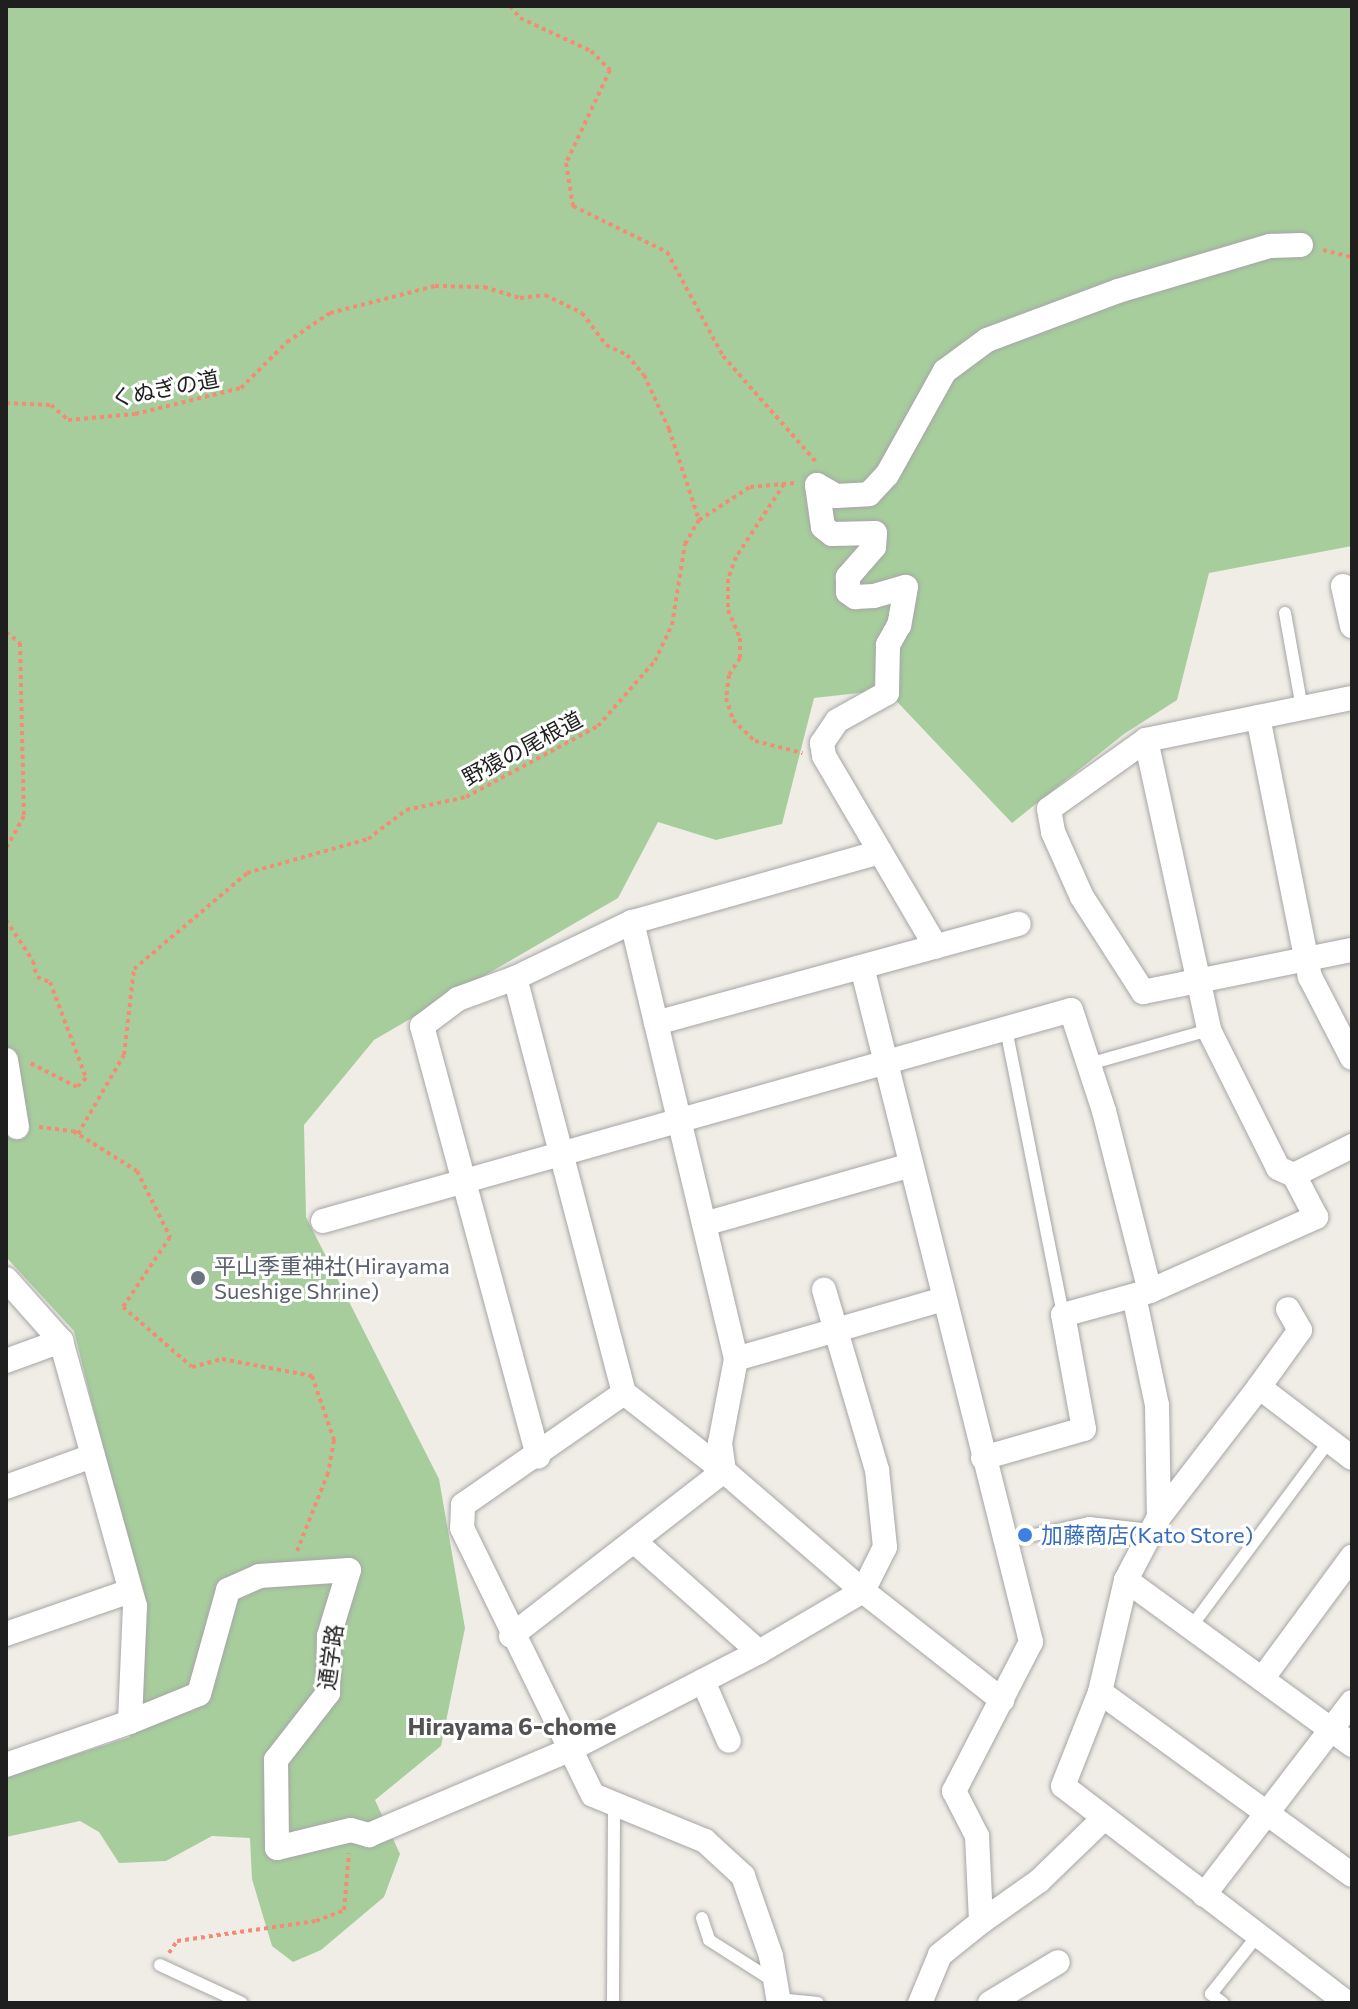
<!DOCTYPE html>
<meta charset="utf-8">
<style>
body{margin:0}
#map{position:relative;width:1358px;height:2009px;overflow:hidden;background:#f0ede6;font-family:Commissioner,"Noto Sans JP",sans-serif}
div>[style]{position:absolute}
.forest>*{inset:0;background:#a7cd9d}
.path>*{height:4px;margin-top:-2px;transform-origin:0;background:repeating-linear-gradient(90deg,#f38c73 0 4px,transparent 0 8px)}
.roads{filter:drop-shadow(0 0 2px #a6a6a6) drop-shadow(0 0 2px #a6a6a6)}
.lane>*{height:12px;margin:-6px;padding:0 6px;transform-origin:6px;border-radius:6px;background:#fff}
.street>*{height:24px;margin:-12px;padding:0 12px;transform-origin:12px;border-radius:12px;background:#fff}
.dots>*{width:22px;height:22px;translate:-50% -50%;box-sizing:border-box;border:4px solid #fff;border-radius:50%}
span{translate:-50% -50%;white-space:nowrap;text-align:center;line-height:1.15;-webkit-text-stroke:6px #fff;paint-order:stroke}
.street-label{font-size:22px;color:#1f1f1f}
.worship-label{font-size:22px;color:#5b616d}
.left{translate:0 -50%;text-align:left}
.shop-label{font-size:22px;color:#366cbe}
.neighbourhood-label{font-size:24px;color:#525252;font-weight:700}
.frame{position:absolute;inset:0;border:8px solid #1f1f1f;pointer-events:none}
</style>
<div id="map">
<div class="forest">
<i style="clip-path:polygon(6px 6px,1352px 6px,1352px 546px,1209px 573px,1177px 700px,1124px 734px,1012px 823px,886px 690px,814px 698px,782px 824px,716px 840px,658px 822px,618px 898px,374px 1040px,304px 1125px,306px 1217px,439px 1479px,465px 1628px,441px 1746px,375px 1800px,400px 1854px,384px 1897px,321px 1950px,293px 1962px,272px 1946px,252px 1879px,250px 1838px,212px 1836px,166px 1861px,119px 1863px,99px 1832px,80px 1821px,6px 1837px,6px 1777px,130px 1737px,147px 1624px,74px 1331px,6px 1257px)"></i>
</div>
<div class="path">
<i style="left:510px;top:6px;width:16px;rotate:50deg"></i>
<i style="left:520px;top:18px;width:78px;rotate:24.9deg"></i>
<i style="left:591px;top:51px;width:27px;rotate:45deg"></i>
<i style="left:610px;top:70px;width:103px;rotate:115.3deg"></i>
<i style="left:566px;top:163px;width:44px;rotate:80.8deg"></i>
<i style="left:573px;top:206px;width:105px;rotate:26.1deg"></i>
<i style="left:667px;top:252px;width:118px;rotate:61.7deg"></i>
<i style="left:723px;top:356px;width:144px;rotate:48.7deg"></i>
<i style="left:1323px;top:250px;width:30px;rotate:14deg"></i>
<i style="left:6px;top:403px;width:45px;rotate:2.5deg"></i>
<i style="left:51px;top:405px;width:23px;rotate:41deg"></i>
<i style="left:68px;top:420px;width:67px;rotate:-5.1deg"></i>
<i style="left:135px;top:414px;width:109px;rotate:-13.8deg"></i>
<i style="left:241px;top:388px;width:65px;rotate:-45deg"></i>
<i style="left:287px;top:342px;width:52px;rotate:-34deg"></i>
<i style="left:330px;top:313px;width:108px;rotate:-14.4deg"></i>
<i style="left:435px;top:286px;width:49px;rotate:1.2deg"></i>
<i style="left:484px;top:287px;width:38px;rotate:17deg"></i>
<i style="left:520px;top:298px;width:25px;rotate:-7deg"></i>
<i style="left:545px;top:295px;width:41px;rotate:25.9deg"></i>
<i style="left:582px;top:313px;width:40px;rotate:53deg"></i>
<i style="left:606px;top:345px;width:23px;rotate:25deg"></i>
<i style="left:627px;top:355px;width:26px;rotate:50deg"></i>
<i style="left:644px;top:375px;width:60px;rotate:65.2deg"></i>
<i style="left:669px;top:429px;width:96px;rotate:71.8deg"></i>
<i style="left:784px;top:484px;width:87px;rotate:123.3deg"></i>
<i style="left:736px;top:557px;width:23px;rotate:110deg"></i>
<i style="left:728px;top:579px;width:31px;rotate:90deg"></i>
<i style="left:728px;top:610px;width:30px;rotate:67deg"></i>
<i style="left:740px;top:638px;width:20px;rotate:90deg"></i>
<i style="left:740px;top:658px;width:20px;rotate:123deg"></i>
<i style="left:729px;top:675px;width:23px;rotate:97deg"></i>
<i style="left:726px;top:698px;width:23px;rotate:72deg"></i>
<i style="left:733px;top:720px;width:30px;rotate:44deg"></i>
<i style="left:755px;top:741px;width:49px;rotate:14.3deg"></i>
<i style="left:6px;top:632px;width:18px;rotate:38deg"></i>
<i style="left:20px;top:643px;width:173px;rotate:88.7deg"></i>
<i style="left:24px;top:816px;width:38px;rotate:119deg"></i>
<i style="left:6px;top:920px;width:49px;rotate:56.6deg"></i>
<i style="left:33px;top:961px;width:16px;rotate:76deg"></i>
<i style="left:37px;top:977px;width:14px;rotate:21deg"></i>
<i style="left:50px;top:982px;width:103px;rotate:69.4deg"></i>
<i style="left:86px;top:1078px;width:13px;rotate:135deg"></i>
<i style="left:77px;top:1087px;width:53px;rotate:-152.9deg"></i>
<i style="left:39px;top:1127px;width:34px;rotate:7deg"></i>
<i style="left:73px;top:1131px;width:75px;rotate:32deg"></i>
<i style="left:137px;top:1171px;width:74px;rotate:63.4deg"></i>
<i style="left:170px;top:1237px;width:84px;rotate:123.9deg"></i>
<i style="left:123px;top:1307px;width:91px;rotate:41deg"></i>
<i style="left:192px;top:1367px;width:31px;rotate:-15deg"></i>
<i style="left:222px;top:1359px;width:92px;rotate:10.7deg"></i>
<i style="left:312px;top:1376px;width:68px;rotate:71deg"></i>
<i style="left:334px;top:1440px;width:34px;rotate:100deg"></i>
<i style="left:328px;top:1473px;width:84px;rotate:111.7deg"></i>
<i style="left:78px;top:1134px;width:91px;rotate:-59.8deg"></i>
<i style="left:124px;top:1055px;width:87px;rotate:-83.4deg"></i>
<i style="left:134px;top:969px;width:148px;rotate:-40.3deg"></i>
<i style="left:247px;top:873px;width:126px;rotate:-15.7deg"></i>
<i style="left:368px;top:839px;width:48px;rotate:-37.3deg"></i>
<i style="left:406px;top:810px;width:61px;rotate:-12.2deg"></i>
<i style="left:466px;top:797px;width:150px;rotate:-28.3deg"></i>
<i style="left:598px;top:726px;width:86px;rotate:-48.8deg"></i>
<i style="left:655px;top:661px;width:40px;rotate:-65deg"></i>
<i style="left:672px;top:625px;width:82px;rotate:-80.9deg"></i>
<i style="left:685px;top:544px;width:28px;rotate:-60deg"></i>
<i style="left:699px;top:520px;width:61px;rotate:-32.9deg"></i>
<i style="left:750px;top:487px;width:45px;rotate:-5.1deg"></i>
<i style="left:169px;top:1953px;width:14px;rotate:-56deg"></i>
<i style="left:177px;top:1941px;width:140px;rotate:-8.2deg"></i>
<i style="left:316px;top:1921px;width:30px;rotate:-21deg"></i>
<i style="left:344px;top:1910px;width:57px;rotate:-85deg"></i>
</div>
<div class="roads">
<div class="lane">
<i style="left:1285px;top:613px;width:97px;rotate:79.9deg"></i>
<i style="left:1006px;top:1029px;width:292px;rotate:78.7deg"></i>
<i style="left:1089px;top:1064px;width:125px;rotate:-15.8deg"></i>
<i style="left:1006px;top:1541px;width:85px;rotate:-12.2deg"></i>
<i style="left:1089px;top:1523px;width:62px;rotate:6.4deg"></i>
<i style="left:1191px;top:1627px;width:232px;rotate:-53.4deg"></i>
<i style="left:702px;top:1918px;width:23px;rotate:72deg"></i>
<i style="left:709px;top:1940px;width:78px;rotate:32.5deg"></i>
<i style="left:160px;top:1965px;width:90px;rotate:24.9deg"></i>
<i style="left:778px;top:1999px;width:40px;rotate:5.7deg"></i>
<i style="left:613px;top:2003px;width:198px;rotate:-89.7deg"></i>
<i style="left:1223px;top:2003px;width:15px;rotate:-143deg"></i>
<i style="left:1211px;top:1994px;width:75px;rotate:-51.5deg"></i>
</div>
<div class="street">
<i style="left:817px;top:485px;width:42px;rotate:81.9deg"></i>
<i style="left:823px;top:527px;width:11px;rotate:38deg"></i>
<i style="left:832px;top:534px;width:43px;rotate:-1.3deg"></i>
<i style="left:875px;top:533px;width:14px;rotate:94deg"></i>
<i style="left:874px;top:547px;width:40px;rotate:131deg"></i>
<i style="left:848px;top:577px;width:15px;rotate:90deg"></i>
<i style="left:848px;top:592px;width:9px;rotate:36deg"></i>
<i style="left:855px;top:597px;width:19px;rotate:-3deg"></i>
<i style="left:874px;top:596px;width:33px;rotate:-16deg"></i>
<i style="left:906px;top:587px;width:39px;rotate:100deg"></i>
<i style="left:899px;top:625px;width:23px;rotate:119deg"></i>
<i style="left:888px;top:645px;width:48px;rotate:91.2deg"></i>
<i style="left:887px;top:693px;width:57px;rotate:150.8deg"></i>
<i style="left:837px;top:721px;width:27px;rotate:124deg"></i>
<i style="left:822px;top:743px;width:13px;rotate:81deg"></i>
<i style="left:824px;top:756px;width:221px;rotate:59.6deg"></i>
<i style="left:817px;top:485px;width:22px;rotate:30deg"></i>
<i style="left:836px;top:496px;width:33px;rotate:-3deg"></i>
<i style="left:869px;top:494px;width:26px;rotate:-47deg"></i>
<i style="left:887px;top:475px;width:119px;rotate:-60.9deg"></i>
<i style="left:945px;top:371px;width:52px;rotate:-36.4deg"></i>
<i style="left:987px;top:340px;width:140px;rotate:-20.5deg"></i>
<i style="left:1118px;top:291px;width:159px;rotate:-16.5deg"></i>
<i style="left:1270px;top:246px;width:31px;rotate:-2deg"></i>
<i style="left:1343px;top:586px;width:41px;rotate:77.3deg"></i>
<i style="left:1352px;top:698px;width:210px;rotate:168.5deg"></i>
<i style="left:1146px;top:740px;width:119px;rotate:144.6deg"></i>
<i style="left:1049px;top:809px;width:23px;rotate:80deg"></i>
<i style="left:1053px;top:832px;width:71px;rotate:66deg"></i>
<i style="left:1082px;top:897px;width:113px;rotate:57.3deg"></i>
<i style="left:1143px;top:992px;width:213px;rotate:-11.4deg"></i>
<i style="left:1258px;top:717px;width:265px;rotate:78.7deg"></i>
<i style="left:1310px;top:977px;width:91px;rotate:62.6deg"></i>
<i style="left:1146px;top:740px;width:297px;rotate:77.7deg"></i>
<i style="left:1209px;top:1030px;width:154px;rotate:63.4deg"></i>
<i style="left:1278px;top:1168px;width:17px;rotate:24deg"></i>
<i style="left:1294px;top:1175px;width:65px;rotate:-26.6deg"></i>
<i style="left:880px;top:852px;width:258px;rotate:164.2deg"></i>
<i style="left:632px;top:922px;width:449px;rotate:76.6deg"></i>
<i style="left:736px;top:1359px;width:86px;rotate:100.8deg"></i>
<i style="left:720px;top:1443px;width:28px;rotate:82deg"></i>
<i style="left:724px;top:1471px;width:184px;rotate:40.8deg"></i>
<i style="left:863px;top:1591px;width:177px;rotate:38.1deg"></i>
<i style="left:862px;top:967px;width:696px;rotate:75.94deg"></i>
<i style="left:1031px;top:1642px;width:168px;rotate:117.3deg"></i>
<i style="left:954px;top:1791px;width:51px;rotate:62.9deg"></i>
<i style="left:977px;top:1836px;width:86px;rotate:87.3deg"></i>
<i style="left:981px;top:1922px;width:53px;rotate:141.2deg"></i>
<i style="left:940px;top:1955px;width:52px;rotate:112.6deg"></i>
<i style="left:515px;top:978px;width:61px;rotate:159.8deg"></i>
<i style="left:458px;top:999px;width:45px;rotate:143.1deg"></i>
<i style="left:422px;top:1026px;width:446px;rotate:74.9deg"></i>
<i style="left:656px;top:1023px;width:376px;rotate:-15.3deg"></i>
<i style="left:6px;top:1060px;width:68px;rotate:80.7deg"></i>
<i style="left:323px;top:1221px;width:777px;rotate:-15.75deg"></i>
<i style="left:1071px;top:1010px;width:106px;rotate:71.9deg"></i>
<i style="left:1104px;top:1111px;width:186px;rotate:75.7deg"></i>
<i style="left:704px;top:1224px;width:215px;rotate:-15.9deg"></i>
<i style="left:6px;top:1279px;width:83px;rotate:48.4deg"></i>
<i style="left:61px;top:1341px;width:275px;rotate:74.4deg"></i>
<i style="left:135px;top:1606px;width:116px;rotate:92.5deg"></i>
<i style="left:130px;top:1722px;width:131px;rotate:160.9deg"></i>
<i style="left:1134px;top:1296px;width:111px;rotate:78.1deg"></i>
<i style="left:1157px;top:1405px;width:112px;rotate:89deg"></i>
<i style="left:736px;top:1359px;width:216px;rotate:-16.1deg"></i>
<i style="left:6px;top:1361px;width:59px;rotate:-20deg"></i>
<i style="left:1259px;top:1387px;width:70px;rotate:-54.3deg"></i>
<i style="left:1300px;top:1330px;width:24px;rotate:-120deg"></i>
<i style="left:624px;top:1393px;width:196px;rotate:145.2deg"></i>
<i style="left:463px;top:1505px;width:23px;rotate:92deg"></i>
<i style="left:462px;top:1528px;width:297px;rotate:63.9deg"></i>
<i style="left:593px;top:1795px;width:121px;rotate:22.3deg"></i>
<i style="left:705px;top:1841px;width:52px;rotate:42.6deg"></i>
<i style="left:743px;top:1876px;width:85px;rotate:70.7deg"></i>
<i style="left:771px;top:1956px;width:48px;rotate:80.3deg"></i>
<i style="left:983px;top:1458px;width:105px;rotate:-16deg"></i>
<i style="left:1084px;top:1429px;width:116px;rotate:-100.4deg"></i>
<i style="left:1063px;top:1315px;width:90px;rotate:-15.4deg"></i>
<i style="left:1150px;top:1291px;width:182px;rotate:-24deg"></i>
<i style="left:1316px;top:1217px;width:47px;rotate:-117.6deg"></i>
<i style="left:6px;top:1487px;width:91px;rotate:-19.8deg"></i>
<i style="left:634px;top:1541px;width:167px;rotate:41.6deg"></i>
<i style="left:1126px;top:1580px;width:280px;rotate:36.1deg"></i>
<i style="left:6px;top:1634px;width:131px;rotate:-19.1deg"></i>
<i style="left:511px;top:1636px;width:269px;rotate:-37.8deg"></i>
<i style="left:724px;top:1471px;width:127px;rotate:-142deg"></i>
<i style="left:624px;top:1393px;width:429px;rotate:-104.7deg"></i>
<i style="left:515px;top:978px;width:130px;rotate:-25.6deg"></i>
<i style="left:1262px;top:1679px;width:152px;rotate:-53.6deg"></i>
<i style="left:703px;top:1681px;width:65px;rotate:66.6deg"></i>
<i style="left:1100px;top:1692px;width:311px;rotate:36deg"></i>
<i style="left:130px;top:1722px;width:74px;rotate:-22.1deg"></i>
<i style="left:199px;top:1694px;width:108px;rotate:-74.4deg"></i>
<i style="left:228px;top:1590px;width:34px;rotate:-24deg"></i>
<i style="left:259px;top:1576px;width:90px;rotate:-3.8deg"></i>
<i style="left:349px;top:1570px;width:69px;rotate:106.9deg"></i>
<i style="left:329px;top:1636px;width:57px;rotate:91deg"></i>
<i style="left:328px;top:1693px;width:85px;rotate:127.8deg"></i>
<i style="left:276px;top:1760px;width:88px;rotate:89.3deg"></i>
<i style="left:277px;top:1848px;width:76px;rotate:-13.7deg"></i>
<i style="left:351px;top:1830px;width:19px;rotate:16deg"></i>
<i style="left:369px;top:1835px;width:215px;rotate:-23deg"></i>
<i style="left:567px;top:1751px;width:216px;rotate:-27.3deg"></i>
<i style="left:759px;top:1652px;width:121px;rotate:-30.4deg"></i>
<i style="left:863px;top:1591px;width:49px;rotate:-63.4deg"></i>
<i style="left:885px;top:1547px;width:77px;rotate:-95.9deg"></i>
<i style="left:877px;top:1470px;width:188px;rotate:-106.4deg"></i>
<i style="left:1204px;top:1895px;width:243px;rotate:-52.5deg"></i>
<i style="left:981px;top:1922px;width:71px;rotate:-35.3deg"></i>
<i style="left:1039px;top:1881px;width:89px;rotate:-44.1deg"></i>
<i style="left:990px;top:2003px;width:79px;rotate:-31.1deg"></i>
<i style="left:1347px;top:2003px;width:357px;rotate:-142.6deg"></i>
<i style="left:1063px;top:1786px;width:101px;rotate:-68.5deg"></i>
<i style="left:1100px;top:1692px;width:115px;rotate:-76.9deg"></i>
<i style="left:1126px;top:1580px;width:71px;rotate:-62.4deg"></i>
<i style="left:1159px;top:1517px;width:164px;rotate:-52.4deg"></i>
<i style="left:1259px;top:1387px;width:117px;rotate:37.4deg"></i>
</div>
</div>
<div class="dots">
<i style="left:198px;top:1278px;background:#6b7280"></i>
<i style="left:1025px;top:1535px;background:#3f7fe0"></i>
</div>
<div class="street-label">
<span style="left:165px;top:388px;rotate:-11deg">くぬぎの道</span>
<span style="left:522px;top:748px;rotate:-28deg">野猿の尾根道</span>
<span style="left:330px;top:1657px;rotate:-82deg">通学路</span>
</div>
<div class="worship-label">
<span class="left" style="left:214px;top:1278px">平山季重神社(Hirayama<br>Sueshige Shrine)</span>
</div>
<div class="shop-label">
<span class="left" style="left:1041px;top:1535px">加藤商店(Kato Store)</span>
</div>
<div class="neighbourhood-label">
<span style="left:512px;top:1726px">Hirayama 6-chome</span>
</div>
<div class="frame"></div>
</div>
